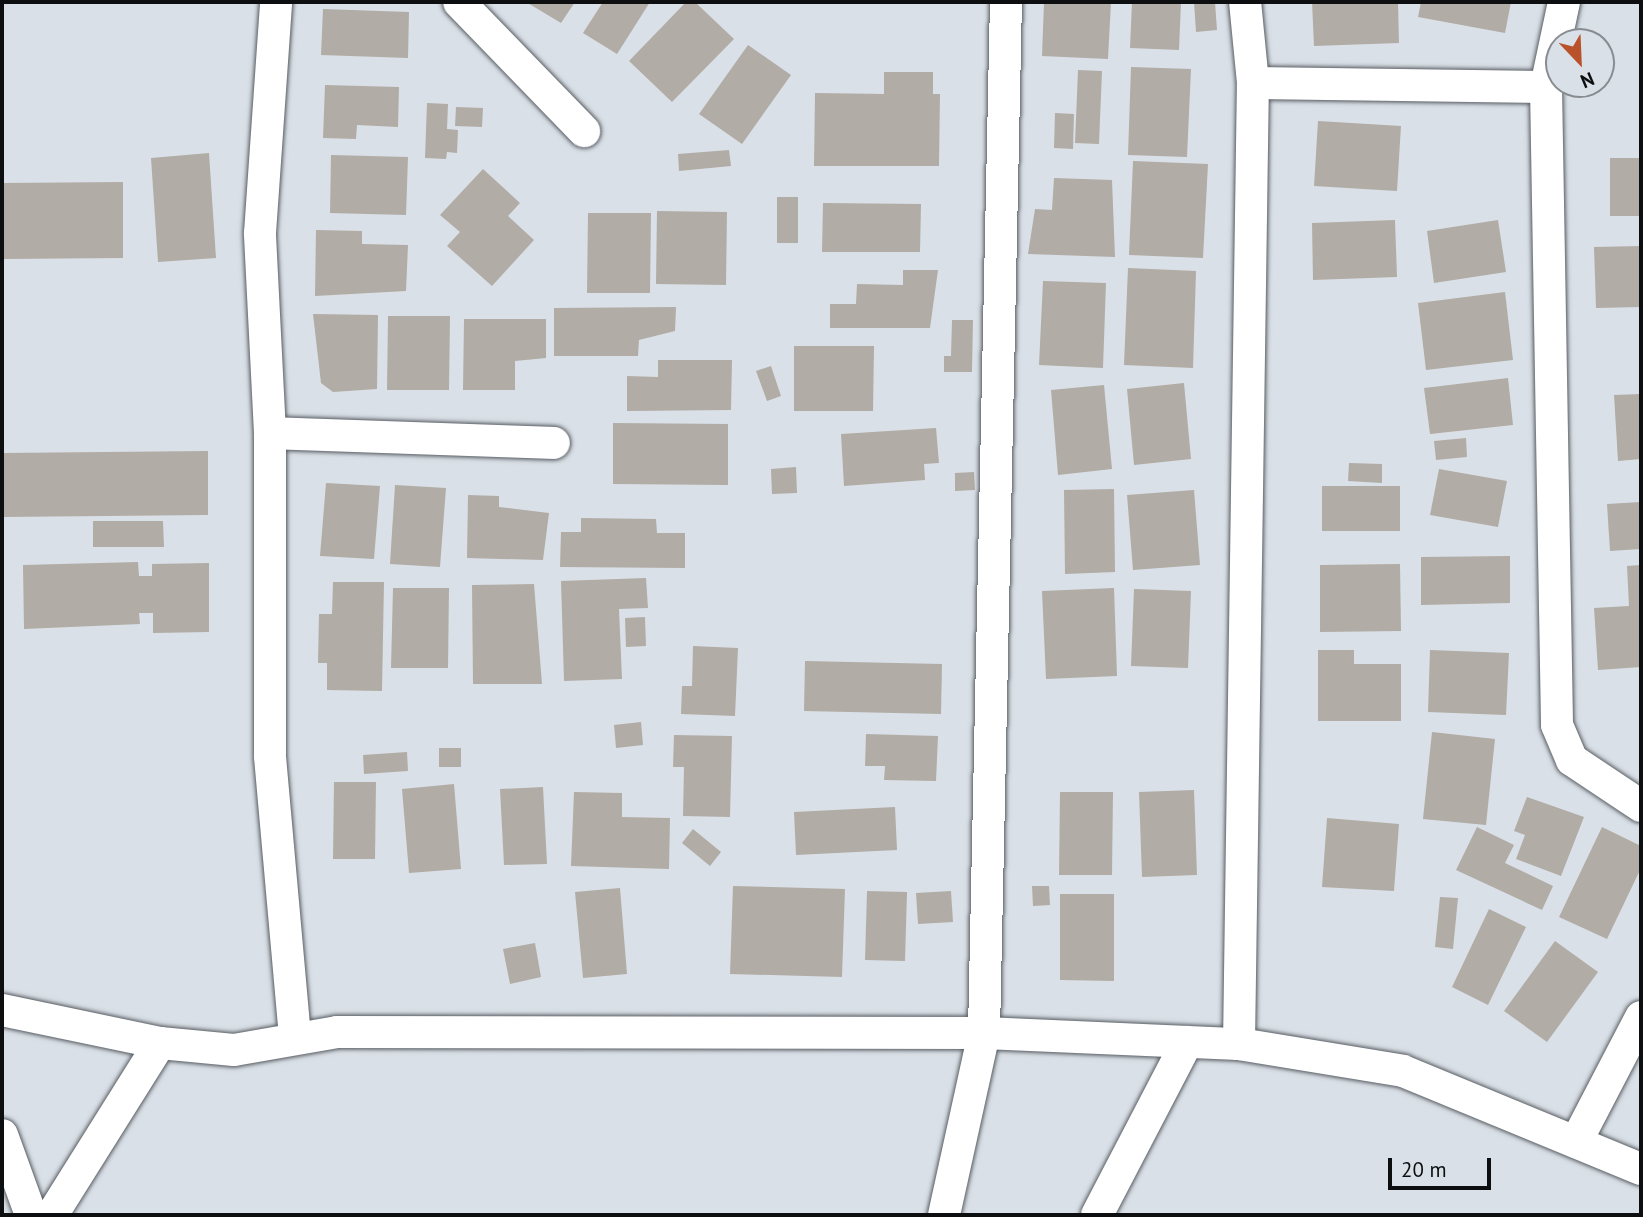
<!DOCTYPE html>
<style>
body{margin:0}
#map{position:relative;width:1643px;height:1217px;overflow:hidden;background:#dae0e7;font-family:"PT Sans",sans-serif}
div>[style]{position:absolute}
.building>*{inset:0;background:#b1aca5}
.roads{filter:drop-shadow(0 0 2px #585d63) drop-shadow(0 0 2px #585d63)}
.minor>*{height:32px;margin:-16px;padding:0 16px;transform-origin:16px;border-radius:16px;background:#fff}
span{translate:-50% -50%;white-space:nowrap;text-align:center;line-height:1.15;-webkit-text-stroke:5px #dae0e7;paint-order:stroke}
.frame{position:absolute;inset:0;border:4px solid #0c0e10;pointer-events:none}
.north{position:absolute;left:1545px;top:28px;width:70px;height:70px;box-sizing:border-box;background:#dae0e7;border:2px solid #888c91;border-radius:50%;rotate:157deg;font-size:19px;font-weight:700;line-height:28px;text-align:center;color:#0c0e10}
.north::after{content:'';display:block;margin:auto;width:24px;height:32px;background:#b9512b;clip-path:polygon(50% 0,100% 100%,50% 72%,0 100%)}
.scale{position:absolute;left:1388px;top:1158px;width:103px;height:32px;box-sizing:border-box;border:4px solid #0c0e10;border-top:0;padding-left:9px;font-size:21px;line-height:24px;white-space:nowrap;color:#0c0e10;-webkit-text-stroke:5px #dae0e7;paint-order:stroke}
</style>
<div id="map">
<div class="building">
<i style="clip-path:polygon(526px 2px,575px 2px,561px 23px)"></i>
<i style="clip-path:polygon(603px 2px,650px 2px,617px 54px,583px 33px)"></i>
<i style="clip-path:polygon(686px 2px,695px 2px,734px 39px,672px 102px,629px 61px)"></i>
<i style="clip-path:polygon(1044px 2px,1111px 2px,1108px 59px,1042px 56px)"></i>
<i style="clip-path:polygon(1132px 2px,1181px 2px,1179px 50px,1130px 48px)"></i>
<i style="clip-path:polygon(1194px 2px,1215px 2px,1217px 30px,1196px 32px)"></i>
<i style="clip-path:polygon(1312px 2px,1398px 2px,1399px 43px,1314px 46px)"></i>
<i style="clip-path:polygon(1421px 2px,1511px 2px,1505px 33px,1418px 17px)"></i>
<i style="clip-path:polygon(323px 9px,409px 12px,408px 58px,321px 55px)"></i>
<i style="clip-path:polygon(748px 45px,791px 75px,742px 144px,699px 114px)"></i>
<i style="clip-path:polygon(1131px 67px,1191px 69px,1187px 157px,1128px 155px)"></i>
<i style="clip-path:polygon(1078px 70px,1102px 71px,1099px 144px,1075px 143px)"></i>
<i style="clip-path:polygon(884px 72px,933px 72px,933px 94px,940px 94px,939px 166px,814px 166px,815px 93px,884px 94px)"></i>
<i style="clip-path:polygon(325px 85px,399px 87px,398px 127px,357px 125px,356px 139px,323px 138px)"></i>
<i style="clip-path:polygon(427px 103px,448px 104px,447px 129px,458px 130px,457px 153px,447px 152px,446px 159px,425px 158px)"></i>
<i style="clip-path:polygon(456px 107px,483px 108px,482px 127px,455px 126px)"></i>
<i style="clip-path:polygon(1055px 113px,1074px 114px,1073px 149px,1054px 148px)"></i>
<i style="clip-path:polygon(1318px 121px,1401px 126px,1397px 191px,1314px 186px)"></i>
<i style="clip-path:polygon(729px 150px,731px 166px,679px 171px,678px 154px)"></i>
<i style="clip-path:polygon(209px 153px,216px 258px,158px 262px,151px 158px)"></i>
<i style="clip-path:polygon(331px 155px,408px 157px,406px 215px,330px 213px)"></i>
<i style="clip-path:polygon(1610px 158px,1641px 158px,1641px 216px,1610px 216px)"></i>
<i style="clip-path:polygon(1133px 161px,1208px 164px,1203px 258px,1129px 255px)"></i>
<i style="clip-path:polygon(483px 169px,520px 203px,508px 216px,534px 240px,492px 286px,447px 246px,460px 232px,440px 215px)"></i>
<i style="clip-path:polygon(1054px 178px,1112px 180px,1115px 257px,1028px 254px,1035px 209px,1052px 210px)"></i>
<i style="clip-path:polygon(123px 182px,123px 258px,2px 259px,2px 183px)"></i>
<i style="clip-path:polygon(777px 197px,798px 197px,798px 243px,777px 243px)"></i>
<i style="clip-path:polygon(823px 203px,921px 204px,920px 252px,822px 252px)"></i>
<i style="clip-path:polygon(657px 211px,727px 212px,726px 285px,656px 284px)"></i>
<i style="clip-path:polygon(588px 213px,651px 213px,650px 293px,587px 293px)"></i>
<i style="clip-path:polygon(1395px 220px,1397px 277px,1313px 280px,1312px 223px)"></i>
<i style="clip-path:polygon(1498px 220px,1506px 272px,1434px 283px,1427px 231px)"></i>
<i style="clip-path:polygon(316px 230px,362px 231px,362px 244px,408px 245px,406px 291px,315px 296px)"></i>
<i style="clip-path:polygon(1641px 246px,1641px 307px,1596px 308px,1594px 247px)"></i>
<i style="clip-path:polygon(1128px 268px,1196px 271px,1193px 368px,1124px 365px)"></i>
<i style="clip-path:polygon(903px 270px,938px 270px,930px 328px,830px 328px,830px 304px,856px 304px,857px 284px,903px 285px)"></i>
<i style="clip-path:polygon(1043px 281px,1106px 283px,1103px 368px,1039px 365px)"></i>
<i style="clip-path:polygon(1505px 292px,1513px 360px,1426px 370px,1418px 303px)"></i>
<i style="clip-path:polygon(676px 307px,675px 331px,639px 340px,638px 356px,554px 356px,554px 308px)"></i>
<i style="clip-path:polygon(313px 314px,378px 315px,377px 389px,333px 392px,321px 383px)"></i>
<i style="clip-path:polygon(388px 316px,450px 316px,449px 390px,387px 390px)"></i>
<i style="clip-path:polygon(464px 319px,546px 319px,546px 358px,515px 361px,515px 390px,463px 390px)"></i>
<i style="clip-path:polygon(952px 320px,973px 320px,972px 372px,944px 372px,944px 356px,951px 356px)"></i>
<i style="clip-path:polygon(794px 346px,874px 346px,873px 411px,794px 411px)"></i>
<i style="clip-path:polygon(658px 360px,732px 360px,731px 410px,627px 411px,627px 376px,658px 377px)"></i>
<i style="clip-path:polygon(771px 366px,781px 396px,767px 401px,756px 371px)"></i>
<i style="clip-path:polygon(1508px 378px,1513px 425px,1430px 434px,1424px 388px)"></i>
<i style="clip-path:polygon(1184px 383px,1191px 459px,1134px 465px,1127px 389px)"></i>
<i style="clip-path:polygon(1104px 385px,1112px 469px,1058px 475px,1051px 390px)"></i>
<i style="clip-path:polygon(1641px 394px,1641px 459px,1618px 461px,1614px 395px)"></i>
<i style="clip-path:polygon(613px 423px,728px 424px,728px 485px,613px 484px)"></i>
<i style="clip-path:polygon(936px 428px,939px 463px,924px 464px,925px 480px,844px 486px,841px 434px)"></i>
<i style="clip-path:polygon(1466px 438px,1467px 457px,1436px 460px,1434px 441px)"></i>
<i style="clip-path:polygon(208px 451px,208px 515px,2px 517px,2px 453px)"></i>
<i style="clip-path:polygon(1349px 463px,1382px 464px,1382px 483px,1348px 481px)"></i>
<i style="clip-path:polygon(796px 467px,797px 493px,772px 494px,771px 469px)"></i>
<i style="clip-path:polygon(1439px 469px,1507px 481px,1498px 527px,1430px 515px)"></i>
<i style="clip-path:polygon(974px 472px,975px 490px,955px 491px,955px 473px)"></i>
<i style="clip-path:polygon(326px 483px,380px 486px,374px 559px,320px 556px)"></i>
<i style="clip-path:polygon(395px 485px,446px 488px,440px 567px,390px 564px)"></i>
<i style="clip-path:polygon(1322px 486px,1400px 486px,1400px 531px,1322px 531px)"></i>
<i style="clip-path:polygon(1114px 489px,1115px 572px,1065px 574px,1064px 490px)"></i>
<i style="clip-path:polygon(1194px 490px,1200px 565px,1133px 570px,1127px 495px)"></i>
<i style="clip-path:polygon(468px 495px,499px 496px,499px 507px,549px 513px,543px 560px,467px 558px)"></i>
<i style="clip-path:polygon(1641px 502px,1641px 549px,1610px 551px,1607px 504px)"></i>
<i style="clip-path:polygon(581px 518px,656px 519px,657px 533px,685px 533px,685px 568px,560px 567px,561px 532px,581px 532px)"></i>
<i style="clip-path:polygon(93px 521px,163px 521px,164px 547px,93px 547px)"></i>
<i style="clip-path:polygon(1510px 556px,1510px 603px,1421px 605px,1421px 557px)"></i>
<i style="clip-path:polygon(138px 562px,139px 576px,152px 576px,152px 564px,209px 563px,209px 632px,153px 633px,153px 613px,139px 613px,140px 624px,24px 629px,23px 565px)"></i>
<i style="clip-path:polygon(1400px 564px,1401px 631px,1320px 632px,1320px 565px)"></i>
<i style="clip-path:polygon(1641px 565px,1641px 667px,1598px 670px,1594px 608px,1629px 606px,1627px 566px)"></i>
<i style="clip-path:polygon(646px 578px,648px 608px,619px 609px,622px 679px,564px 681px,561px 581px)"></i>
<i style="clip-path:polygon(333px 582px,384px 582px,382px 691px,327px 690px,327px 663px,318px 663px,319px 614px,332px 614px)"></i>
<i style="clip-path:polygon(534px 584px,542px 684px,473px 684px,472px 585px)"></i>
<i style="clip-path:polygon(393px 588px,449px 588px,448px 668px,391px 668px)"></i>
<i style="clip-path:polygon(1114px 588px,1117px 676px,1046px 679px,1042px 591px)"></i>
<i style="clip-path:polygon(1134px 589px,1191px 591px,1188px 668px,1131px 666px)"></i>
<i style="clip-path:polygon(645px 617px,646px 646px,626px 647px,625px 618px)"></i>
<i style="clip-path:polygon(693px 646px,738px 648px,735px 716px,681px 714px,682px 686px,692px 686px)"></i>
<i style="clip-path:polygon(1318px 650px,1354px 650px,1354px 664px,1401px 664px,1401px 721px,1318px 721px)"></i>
<i style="clip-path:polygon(1430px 650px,1509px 653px,1506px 715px,1428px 712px)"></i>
<i style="clip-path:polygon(805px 661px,942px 664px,941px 714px,804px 711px)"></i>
<i style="clip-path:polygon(641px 722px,643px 745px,616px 748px,614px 725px)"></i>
<i style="clip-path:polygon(1432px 732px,1495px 739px,1486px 825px,1423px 819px)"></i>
<i style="clip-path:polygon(866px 734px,938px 736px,936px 781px,884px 780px,885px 766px,865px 766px)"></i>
<i style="clip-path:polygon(674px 735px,732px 736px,730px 817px,683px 816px,684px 767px,673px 767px)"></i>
<i style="clip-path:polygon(439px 748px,461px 748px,461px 767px,439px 767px)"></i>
<i style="clip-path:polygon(407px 752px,408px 771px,364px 774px,363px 755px)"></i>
<i style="clip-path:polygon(334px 782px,376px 782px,375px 859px,333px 859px)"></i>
<i style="clip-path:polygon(454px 784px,461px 869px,409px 873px,402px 789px)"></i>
<i style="clip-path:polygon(543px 787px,547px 864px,504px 865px,500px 789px)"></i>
<i style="clip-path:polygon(1194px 790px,1197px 875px,1142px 877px,1139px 792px)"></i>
<i style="clip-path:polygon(574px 792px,622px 793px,622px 817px,670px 818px,669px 869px,571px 866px)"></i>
<i style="clip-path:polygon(1060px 792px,1113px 792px,1112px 875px,1059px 875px)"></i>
<i style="clip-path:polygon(1527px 797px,1584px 817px,1561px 876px,1516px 859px,1525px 835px,1514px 831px)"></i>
<i style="clip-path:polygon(895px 807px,897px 850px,796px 855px,794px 812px)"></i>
<i style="clip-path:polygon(1327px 818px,1399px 824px,1394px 891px,1322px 887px)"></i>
<i style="clip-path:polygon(1477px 827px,1514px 845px,1505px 863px,1553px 886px,1542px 910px,1456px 870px)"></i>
<i style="clip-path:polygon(1602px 827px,1641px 846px,1641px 868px,1607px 939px,1559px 917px)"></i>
<i style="clip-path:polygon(693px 829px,721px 852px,710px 866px,682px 843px)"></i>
<i style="clip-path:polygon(733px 886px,845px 889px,842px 977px,730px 974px)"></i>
<i style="clip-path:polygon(1032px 886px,1049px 886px,1050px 905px,1033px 906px)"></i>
<i style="clip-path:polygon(620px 888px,627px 974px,583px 978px,575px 892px)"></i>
<i style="clip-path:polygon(867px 891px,907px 892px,905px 961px,865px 960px)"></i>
<i style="clip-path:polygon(951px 891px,953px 922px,918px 924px,916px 893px)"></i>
<i style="clip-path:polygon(1060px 894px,1114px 894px,1114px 981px,1060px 980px)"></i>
<i style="clip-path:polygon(1440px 897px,1458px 898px,1453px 949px,1435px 947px)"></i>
<i style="clip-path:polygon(1489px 909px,1526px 927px,1488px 1005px,1452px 987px)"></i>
<i style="clip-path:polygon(1555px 941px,1598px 972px,1547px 1042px,1504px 1011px)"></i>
<i style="clip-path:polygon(535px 943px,541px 977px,510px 984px,503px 949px)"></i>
</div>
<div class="roads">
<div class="minor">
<i style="left:459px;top:2px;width:180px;rotate:45.9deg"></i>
<i style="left:1564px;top:2px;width:87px;rotate:102deg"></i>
<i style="left:1546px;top:87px;width:638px;rotate:89.01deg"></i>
<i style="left:1557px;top:725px;width:38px;rotate:67deg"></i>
<i style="left:1572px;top:760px;width:83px;rotate:33.7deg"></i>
<i style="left:1253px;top:83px;width:293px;rotate:0.8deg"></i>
<i style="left:270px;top:433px;width:200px;rotate:-92.9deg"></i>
<i style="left:260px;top:233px;width:232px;rotate:-86deg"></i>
<i style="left:2px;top:1010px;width:161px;rotate:11.8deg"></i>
<i style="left:160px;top:1043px;width:74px;rotate:5.4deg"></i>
<i style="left:234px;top:1050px;width:105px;rotate:-9.9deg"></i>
<i style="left:337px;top:1032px;width:647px;rotate:0.09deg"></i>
<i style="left:984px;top:1033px;width:255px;rotate:2.5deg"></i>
<i style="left:1239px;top:1044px;width:166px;rotate:9.3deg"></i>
<i style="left:1403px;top:1071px;width:257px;rotate:22.4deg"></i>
<i style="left:295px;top:1037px;width:282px;rotate:-95.1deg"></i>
<i style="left:270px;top:756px;width:323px;rotate:-90deg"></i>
<i style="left:270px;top:433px;width:284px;rotate:2deg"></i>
<i style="left:1239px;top:1044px;width:961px;rotate:-89.17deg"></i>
<i style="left:1253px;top:83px;width:81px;rotate:-95.6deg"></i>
<i style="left:2px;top:1135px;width:85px;rotate:70.1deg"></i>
<i style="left:1576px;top:1142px;width:141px;rotate:-62.5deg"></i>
<i style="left:52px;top:1215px;width:203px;rotate:-57.9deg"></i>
<i style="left:944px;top:1215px;width:186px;rotate:-77.6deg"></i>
<i style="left:984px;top:1033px;width:1031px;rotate:-88.78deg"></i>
<i style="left:1097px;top:1215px;width:195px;rotate:-62.5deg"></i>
</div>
</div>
<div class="frame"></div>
<div class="north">N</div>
<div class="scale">20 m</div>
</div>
